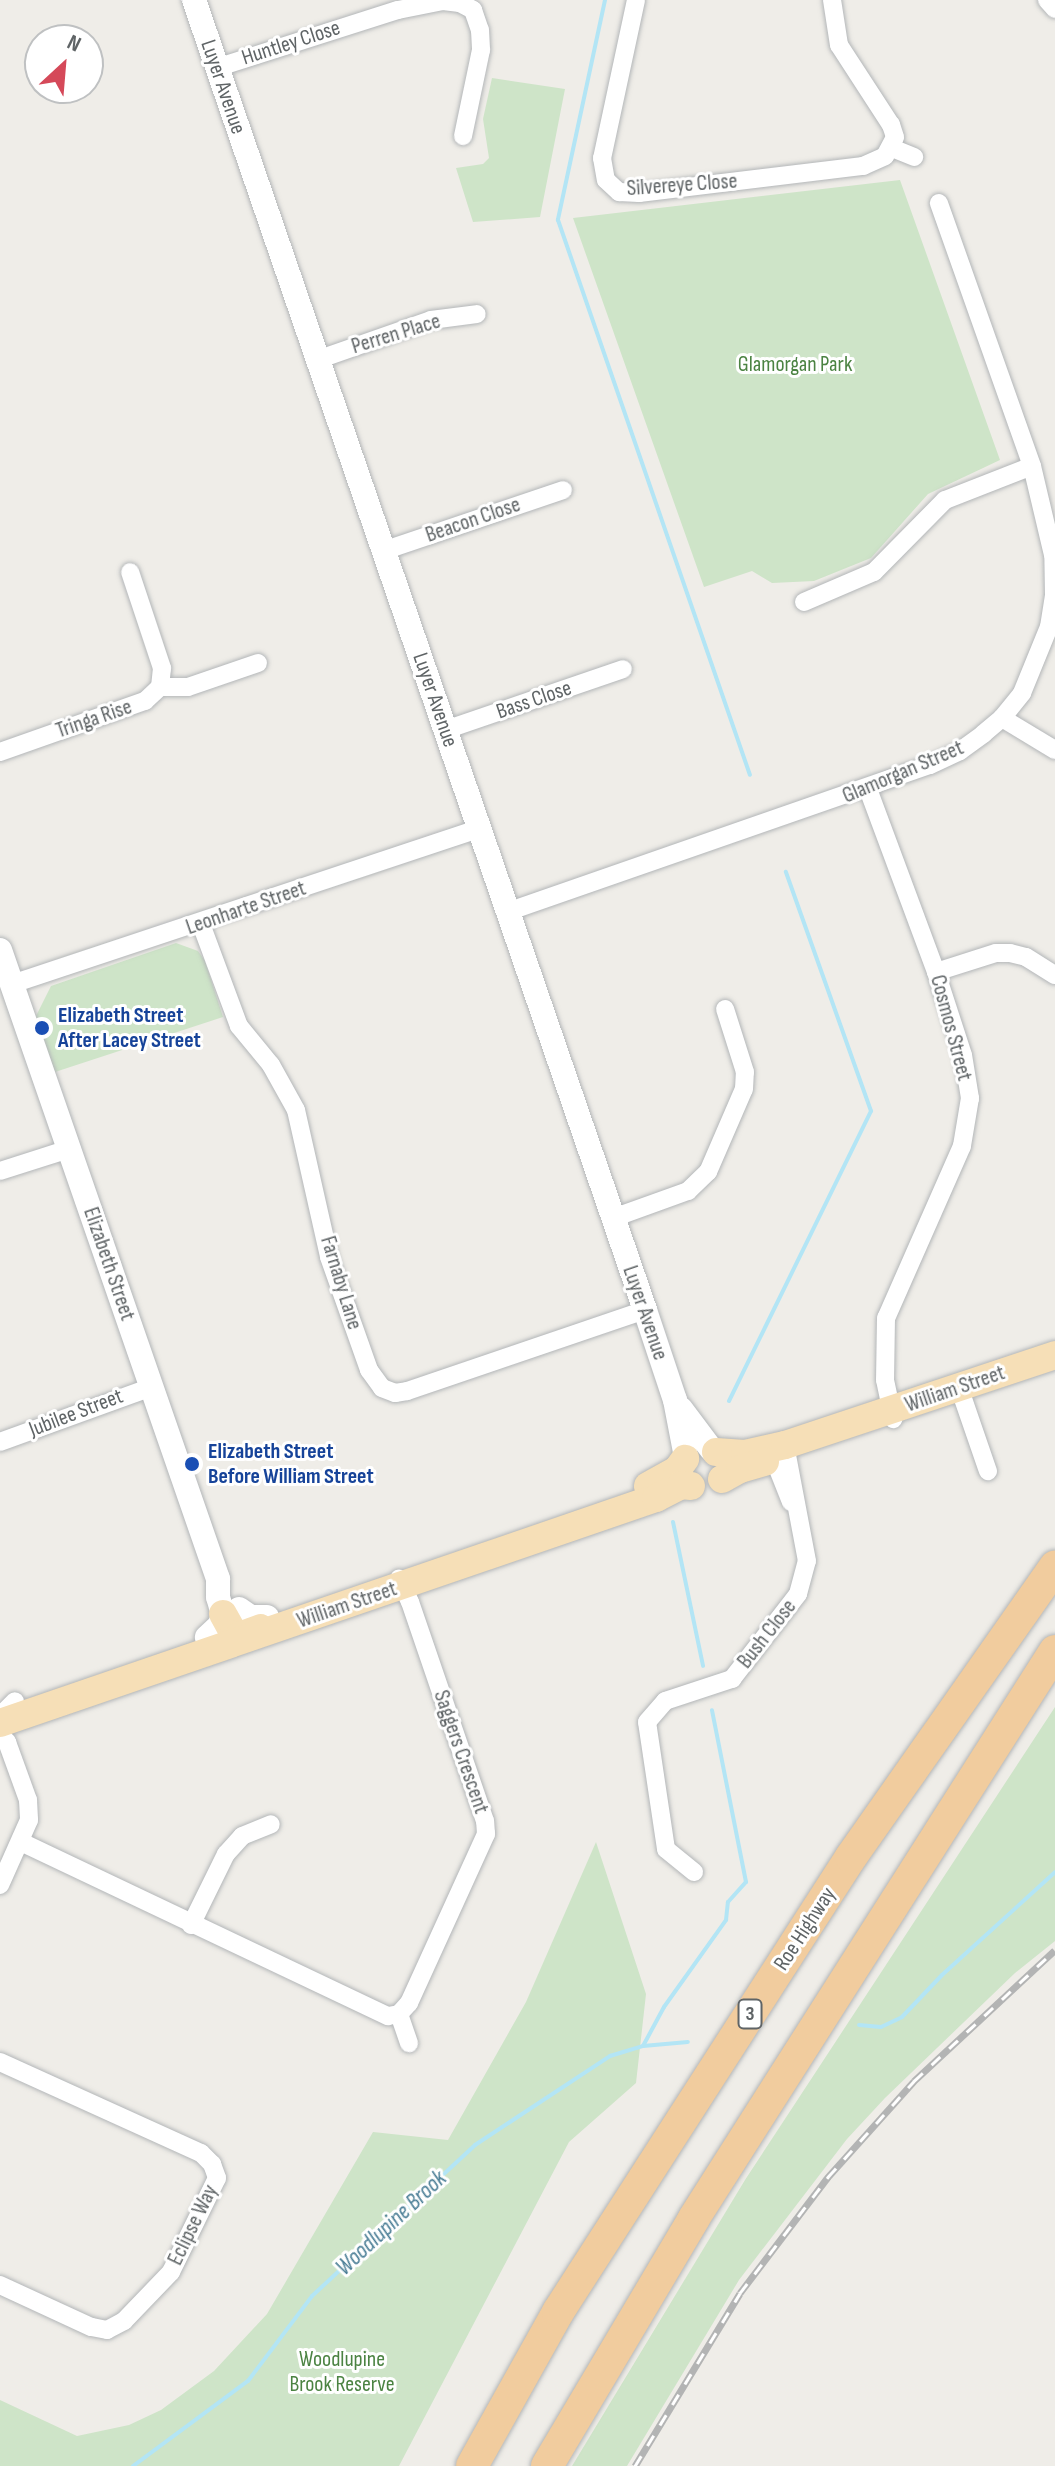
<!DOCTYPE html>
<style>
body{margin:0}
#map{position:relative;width:1055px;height:2466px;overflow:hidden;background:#efede8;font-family:"Sofia Sans Condensed",sans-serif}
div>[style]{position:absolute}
.green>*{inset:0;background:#cee4c8}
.stream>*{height:4px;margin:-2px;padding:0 2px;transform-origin:2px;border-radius:2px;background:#b3e5f5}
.roads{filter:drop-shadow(0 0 2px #b3b6b8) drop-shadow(0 0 2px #b3b6b8)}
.street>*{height:18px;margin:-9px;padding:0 9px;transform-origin:9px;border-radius:9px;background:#fff}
.secondary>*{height:24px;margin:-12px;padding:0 12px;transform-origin:12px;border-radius:12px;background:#fff}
.primary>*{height:28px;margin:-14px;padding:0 14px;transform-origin:14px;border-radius:14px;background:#f6dfb7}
.highway>*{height:32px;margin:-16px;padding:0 16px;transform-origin:16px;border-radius:16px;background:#f1cc9e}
.rail>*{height:7px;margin-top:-3.5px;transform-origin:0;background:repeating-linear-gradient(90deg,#fff 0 12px,#b3b4b4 0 24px);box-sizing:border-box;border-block:2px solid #b3b4b4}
.dots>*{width:22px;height:22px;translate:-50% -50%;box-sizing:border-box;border:4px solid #fff;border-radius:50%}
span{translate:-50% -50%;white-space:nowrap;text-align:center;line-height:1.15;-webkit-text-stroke:6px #fff;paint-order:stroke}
.shield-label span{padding:2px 6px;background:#fff;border:2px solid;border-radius:6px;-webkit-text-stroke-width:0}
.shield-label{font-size:20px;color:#5f6466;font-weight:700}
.street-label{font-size:22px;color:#5f6466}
.park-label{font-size:22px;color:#4b8342}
.transit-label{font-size:22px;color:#164399;font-weight:700}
.left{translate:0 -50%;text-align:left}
.water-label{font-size:24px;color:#497d95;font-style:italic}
.north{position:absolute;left:24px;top:24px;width:80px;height:80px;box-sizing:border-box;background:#fff;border:2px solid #bfc1c2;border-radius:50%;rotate:26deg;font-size:22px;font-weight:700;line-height:32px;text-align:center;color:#5f6466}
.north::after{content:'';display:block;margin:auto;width:28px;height:36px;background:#d54959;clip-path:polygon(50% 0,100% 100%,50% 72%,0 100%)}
</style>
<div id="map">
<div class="green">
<i style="clip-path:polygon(492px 78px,565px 89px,540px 217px,473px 222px,456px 168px,483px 164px,489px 158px,483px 119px)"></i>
<i style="clip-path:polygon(900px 180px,1000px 460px,928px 494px,871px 558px,814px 581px,772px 583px,752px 571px,704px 587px,573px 218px)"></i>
<i style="clip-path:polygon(176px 943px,198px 951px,205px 961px,223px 1017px,55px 1072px,36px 1016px,51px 986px)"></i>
<i style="clip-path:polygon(1055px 1707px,1055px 1941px,1015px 1973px,885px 2098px,847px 2139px,739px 2280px,627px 2466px,572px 2466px,745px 2180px)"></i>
<i style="clip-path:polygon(596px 1842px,646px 1994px,636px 2083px,569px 2142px,399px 2466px,0 2466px,0 2400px,77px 2436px,129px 2425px,161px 2410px,214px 2371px,267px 2314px,373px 2132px,448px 2140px,526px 2002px)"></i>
</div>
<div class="stream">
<i style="left:605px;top:0;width:225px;rotate:102.1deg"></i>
<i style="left:558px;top:220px;width:587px;rotate:70.92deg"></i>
<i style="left:729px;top:1401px;width:323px;rotate:-63.9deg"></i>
<i style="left:871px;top:1111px;width:254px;rotate:-109.6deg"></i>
<i style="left:673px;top:1522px;width:147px;rotate:78.2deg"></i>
<i style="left:859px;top:2025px;width:22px;rotate:5deg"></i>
<i style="left:881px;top:2027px;width:23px;rotate:-25deg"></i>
<i style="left:902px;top:2017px;width:58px;rotate:-46.4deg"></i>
<i style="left:942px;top:1975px;width:153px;rotate:-42.3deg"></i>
<i style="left:643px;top:2046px;width:44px;rotate:-61.7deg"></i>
<i style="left:664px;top:2007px;width:107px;rotate:-54.5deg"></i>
<i style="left:726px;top:1920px;width:18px;rotate:-84deg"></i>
<i style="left:728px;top:1902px;width:27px;rotate:-48deg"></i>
<i style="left:746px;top:1882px;width:175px;rotate:-101.2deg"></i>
<i style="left:133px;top:2466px;width:143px;rotate:-36.5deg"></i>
<i style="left:248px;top:2381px;width:106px;rotate:-53deg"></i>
<i style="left:312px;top:2296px;width:222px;rotate:-42.8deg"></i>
<i style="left:475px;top:2145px;width:162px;rotate:-33.4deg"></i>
<i style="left:610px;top:2056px;width:34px;rotate:-17deg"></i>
<i style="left:643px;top:2046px;width:45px;rotate:-5.1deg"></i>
</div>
<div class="roads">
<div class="street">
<i style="left:636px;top:0;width:162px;rotate:102.1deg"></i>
<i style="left:602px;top:158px;width:22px;rotate:80deg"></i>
<i style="left:606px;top:180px;width:18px;rotate:43deg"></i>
<i style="left:619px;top:192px;width:20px;rotate:3deg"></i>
<i style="left:639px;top:193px;width:226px;rotate:-6.9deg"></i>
<i style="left:863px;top:166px;width:24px;rotate:-24deg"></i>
<i style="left:885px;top:156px;width:21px;rotate:-62deg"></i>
<i style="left:895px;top:137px;width:13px;rotate:-108deg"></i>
<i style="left:891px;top:125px;width:95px;rotate:-123deg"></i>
<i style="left:839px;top:45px;width:46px;rotate:-98.8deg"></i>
<i style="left:1047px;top:0;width:12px;rotate:48deg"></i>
<i style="left:216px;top:68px;width:191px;rotate:-17.7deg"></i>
<i style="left:398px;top:10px;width:46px;rotate:-11.3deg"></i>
<i style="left:443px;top:1px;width:17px;rotate:7deg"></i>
<i style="left:460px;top:3px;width:15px;rotate:28deg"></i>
<i style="left:473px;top:10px;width:21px;rotate:71deg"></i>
<i style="left:480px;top:30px;width:20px;rotate:87deg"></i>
<i style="left:481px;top:50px;width:88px;rotate:101.8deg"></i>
<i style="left:892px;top:148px;width:24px;rotate:22deg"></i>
<i style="left:317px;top:360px;width:121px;rotate:-19.3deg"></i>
<i style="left:431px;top:320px;width:46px;rotate:-7.4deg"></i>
<i style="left:383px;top:551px;width:190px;rotate:-18.7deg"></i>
<i style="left:804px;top:602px;width:76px;rotate:-23.2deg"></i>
<i style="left:874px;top:572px;width:101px;rotate:-45.4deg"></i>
<i style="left:945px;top:500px;width:93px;rotate:-21.3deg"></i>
<i style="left:160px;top:687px;width:28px"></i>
<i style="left:188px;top:687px;width:74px;rotate:-18.9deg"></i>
<i style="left:1002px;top:718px;width:62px;rotate:31.1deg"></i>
<i style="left:445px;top:730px;width:188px;rotate:-18.9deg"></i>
<i style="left:0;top:752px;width:154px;rotate:-19.4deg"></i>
<i style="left:145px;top:701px;width:21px;rotate:-43deg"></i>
<i style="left:160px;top:687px;width:19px;rotate:-84deg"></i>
<i style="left:162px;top:668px;width:101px;rotate:-108.4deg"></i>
<i style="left:868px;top:789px;width:195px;rotate:69.6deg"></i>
<i style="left:936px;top:972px;width:87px;rotate:72deg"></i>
<i style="left:963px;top:1055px;width:44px;rotate:80.8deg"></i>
<i style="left:970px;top:1098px;width:49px;rotate:99.5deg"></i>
<i style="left:962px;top:1146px;width:188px;rotate:113.8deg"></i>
<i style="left:886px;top:1318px;width:62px;rotate:90.9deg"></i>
<i style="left:885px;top:1380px;width:40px;rotate:78deg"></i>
<i style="left:507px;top:912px;width:448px;rotate:-19.2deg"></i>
<i style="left:930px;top:765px;width:33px;rotate:-25deg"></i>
<i style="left:960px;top:751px;width:29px;rotate:-36deg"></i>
<i style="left:983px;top:734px;width:25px;rotate:-40deg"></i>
<i style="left:1002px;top:718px;width:32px;rotate:-51deg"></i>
<i style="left:1022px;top:693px;width:71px;rotate:-67.8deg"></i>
<i style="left:1049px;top:627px;width:33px;rotate:-81deg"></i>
<i style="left:1054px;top:594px;width:39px;rotate:-91deg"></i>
<i style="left:1053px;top:555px;width:91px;rotate:-103.3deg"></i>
<i style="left:1032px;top:466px;width:279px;rotate:-109.5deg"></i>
<i style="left:201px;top:924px;width:109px;rotate:69.6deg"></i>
<i style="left:239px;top:1026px;width:50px;rotate:50.6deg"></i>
<i style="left:271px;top:1065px;width:51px;rotate:60.9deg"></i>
<i style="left:296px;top:1110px;width:151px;rotate:77.3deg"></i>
<i style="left:329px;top:1257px;width:120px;rotate:70.5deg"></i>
<i style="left:369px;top:1370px;width:22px;rotate:54deg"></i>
<i style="left:382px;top:1388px;width:14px;rotate:21deg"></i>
<i style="left:395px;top:1393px;width:12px;rotate:-9deg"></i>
<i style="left:407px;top:1391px;width:251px;rotate:-18.8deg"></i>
<i style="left:936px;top:972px;width:63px;rotate:-17.6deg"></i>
<i style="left:996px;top:953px;width:14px"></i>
<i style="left:1010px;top:953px;width:16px;rotate:14deg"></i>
<i style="left:1026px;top:957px;width:34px;rotate:32deg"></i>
<i style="left:12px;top:984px;width:492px;rotate:-18.4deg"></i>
<i style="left:0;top:1171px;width:72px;rotate:-17.7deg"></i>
<i style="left:613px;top:1218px;width:80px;rotate:-19.8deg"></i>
<i style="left:688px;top:1191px;width:28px;rotate:-44deg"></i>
<i style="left:708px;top:1172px;width:90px;rotate:-66.6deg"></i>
<i style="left:744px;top:1089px;width:17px;rotate:-87deg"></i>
<i style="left:745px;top:1072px;width:66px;rotate:-107.6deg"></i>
<i style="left:959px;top:1387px;width:89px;rotate:71deg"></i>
<i style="left:0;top:1442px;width:162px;rotate:-19.9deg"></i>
<i style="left:770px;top:1449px;width:57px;rotate:68.4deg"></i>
<i style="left:0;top:1716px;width:21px;rotate:-45deg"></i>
<i style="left:0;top:1734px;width:11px;rotate:49deg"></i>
<i style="left:7px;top:1742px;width:62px;rotate:70.1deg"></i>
<i style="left:28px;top:1800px;width:20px;rotate:87deg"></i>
<i style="left:29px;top:1820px;width:71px;rotate:114deg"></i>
<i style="left:21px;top:1842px;width:406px;rotate:25.4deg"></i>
<i style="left:388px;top:2016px;width:11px;rotate:-10deg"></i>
<i style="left:399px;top:2014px;width:15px;rotate:-48deg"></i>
<i style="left:409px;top:2003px;width:186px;rotate:-65.5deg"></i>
<i style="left:486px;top:1834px;width:13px;rotate:-94deg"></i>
<i style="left:485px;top:1821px;width:231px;rotate:-108.9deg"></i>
<i style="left:410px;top:1602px;width:26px;rotate:-115deg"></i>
<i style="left:694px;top:1872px;width:36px;rotate:-141deg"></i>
<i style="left:666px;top:1849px;width:128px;rotate:-98.5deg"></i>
<i style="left:647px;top:1722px;width:28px;rotate:-49deg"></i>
<i style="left:665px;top:1701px;width:71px;rotate:-18.2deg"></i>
<i style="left:732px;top:1679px;width:108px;rotate:-52.2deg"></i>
<i style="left:798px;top:1594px;width:34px;rotate:-75deg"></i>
<i style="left:807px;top:1561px;width:118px;rotate:-100.7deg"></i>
<i style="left:191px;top:1925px;width:79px;rotate:-63.8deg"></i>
<i style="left:226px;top:1854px;width:24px;rotate:-48deg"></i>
<i style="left:242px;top:1836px;width:31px;rotate:-22deg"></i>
<i style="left:399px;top:2014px;width:31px;rotate:71deg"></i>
<i style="left:0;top:2062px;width:221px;rotate:24.4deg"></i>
<i style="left:201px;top:2153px;width:16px;rotate:45deg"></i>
<i style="left:212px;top:2164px;width:15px;rotate:70deg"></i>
<i style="left:217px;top:2178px;width:105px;rotate:116.1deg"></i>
<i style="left:171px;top:2272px;width:68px;rotate:133.8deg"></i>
<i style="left:124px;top:2321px;width:19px;rotate:152deg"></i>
<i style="left:107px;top:2330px;width:16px;rotate:-169deg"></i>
<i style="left:91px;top:2327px;width:100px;rotate:-155.2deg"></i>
</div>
<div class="secondary">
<i style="left:194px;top:0;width:1385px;rotate:71deg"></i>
<i style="left:645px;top:1310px;width:95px;rotate:71.6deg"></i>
<i style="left:675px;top:1400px;width:58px;rotate:79.1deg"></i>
<i style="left:0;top:950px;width:666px;rotate:70.88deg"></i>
<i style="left:218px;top:1579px;width:18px;rotate:90deg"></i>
<i style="left:218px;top:1597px;width:18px;rotate:74deg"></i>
<i style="left:223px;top:1614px;width:11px;rotate:105deg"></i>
<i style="left:220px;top:1625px;width:18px;rotate:137deg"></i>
<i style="left:681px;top:1409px;width:50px;rotate:53.1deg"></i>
<i style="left:239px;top:1609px;width:14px;rotate:34deg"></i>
<i style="left:251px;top:1617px;width:16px"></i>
</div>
<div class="primary">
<i style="left:716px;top:1452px;width:29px;rotate:4deg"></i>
<i style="left:745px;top:1454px;width:41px;rotate:-12.7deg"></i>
<i style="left:785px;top:1445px;width:285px;rotate:-18.4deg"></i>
<i style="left:722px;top:1479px;width:21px;rotate:-29deg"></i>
<i style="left:740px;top:1469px;width:26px;rotate:-16deg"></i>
<i style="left:648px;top:1486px;width:33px;rotate:-29deg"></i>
<i style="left:677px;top:1470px;width:14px;rotate:-54deg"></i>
<i style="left:223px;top:1614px;width:23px;rotate:61deg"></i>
<i style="left:234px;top:1634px;width:5px;rotate:22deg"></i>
<i style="left:239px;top:1636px;width:23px;rotate:-20deg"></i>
<i style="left:0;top:1723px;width:694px;rotate:-18.93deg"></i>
<i style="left:656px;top:1498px;width:28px;rotate:-27deg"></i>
<i style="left:681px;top:1485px;width:10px;rotate:6deg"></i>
</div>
<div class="highway">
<i style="left:472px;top:2466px;width:176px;rotate:-60.8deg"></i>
<i style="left:558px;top:2312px;width:541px;rotate:-57.22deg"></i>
<i style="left:851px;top:1857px;width:355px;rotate:-54.9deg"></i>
<i style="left:547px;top:2466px;width:288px;rotate:-59.3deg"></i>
<i style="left:694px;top:2218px;width:672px;rotate:-57.52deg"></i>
</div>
</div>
<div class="rail">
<i style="left:635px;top:2466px;width:202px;rotate:-58.7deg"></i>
<i style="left:740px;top:2293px;width:146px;rotate:-52.8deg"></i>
<i style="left:828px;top:2177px;width:129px;rotate:-48.1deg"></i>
<i style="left:914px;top:2081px;width:192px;rotate:-42.9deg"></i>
</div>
<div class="dots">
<i style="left:42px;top:1028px;background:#1a4fb4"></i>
<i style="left:192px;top:1464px;background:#1a4fb4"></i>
</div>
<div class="shield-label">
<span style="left:750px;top:2014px">3</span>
</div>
<div class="street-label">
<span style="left:291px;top:43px;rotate:-18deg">Huntley Close</span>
<span style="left:223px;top:87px;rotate:71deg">Luyer Avenue</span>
<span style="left:682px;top:185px;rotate:-4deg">Silvereye Close</span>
<span style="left:396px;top:334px;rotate:-17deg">Perren Place</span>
<span style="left:473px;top:520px;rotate:-19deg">Beacon Close</span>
<span style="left:435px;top:700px;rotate:71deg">Luyer Avenue</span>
<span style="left:534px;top:700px;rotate:-19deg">Bass Close</span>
<span style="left:94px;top:719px;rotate:-19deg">Tringa Rise</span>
<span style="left:903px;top:772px;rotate:-23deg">Glamorgan Street</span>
<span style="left:246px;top:908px;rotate:-19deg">Leonharte Street</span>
<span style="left:951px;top:1028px;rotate:75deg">Cosmos Street</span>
<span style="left:109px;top:1264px;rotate:71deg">Elizabeth Street</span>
<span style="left:341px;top:1283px;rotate:73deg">Farnaby Lane</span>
<span style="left:645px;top:1313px;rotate:71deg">Luyer Avenue</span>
<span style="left:955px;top:1389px;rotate:-19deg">William Street</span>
<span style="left:76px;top:1413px;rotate:-21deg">Jubilee Street</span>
<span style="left:347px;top:1605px;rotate:-19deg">William Street</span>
<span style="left:767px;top:1634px;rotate:-52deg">Bush Close</span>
<span style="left:461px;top:1752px;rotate:71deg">Saggers Crescent</span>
<span style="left:805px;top:1929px;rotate:-57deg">Roe Highway</span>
<span style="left:193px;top:2225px;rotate:-64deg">Eclipse Way</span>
</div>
<div class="park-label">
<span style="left:795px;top:365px">Glamorgan Park</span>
<span style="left:342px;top:2372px">Woodlupine<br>Brook Reserve</span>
</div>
<div class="transit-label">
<span class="left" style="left:58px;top:1028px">Elizabeth Street<br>After Lacey Street</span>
<span class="left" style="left:208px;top:1464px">Elizabeth Street<br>Before William Street</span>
</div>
<div class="water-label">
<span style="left:391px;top:2223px;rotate:-43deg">Woodlupine Brook</span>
</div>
<div class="north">N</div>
</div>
